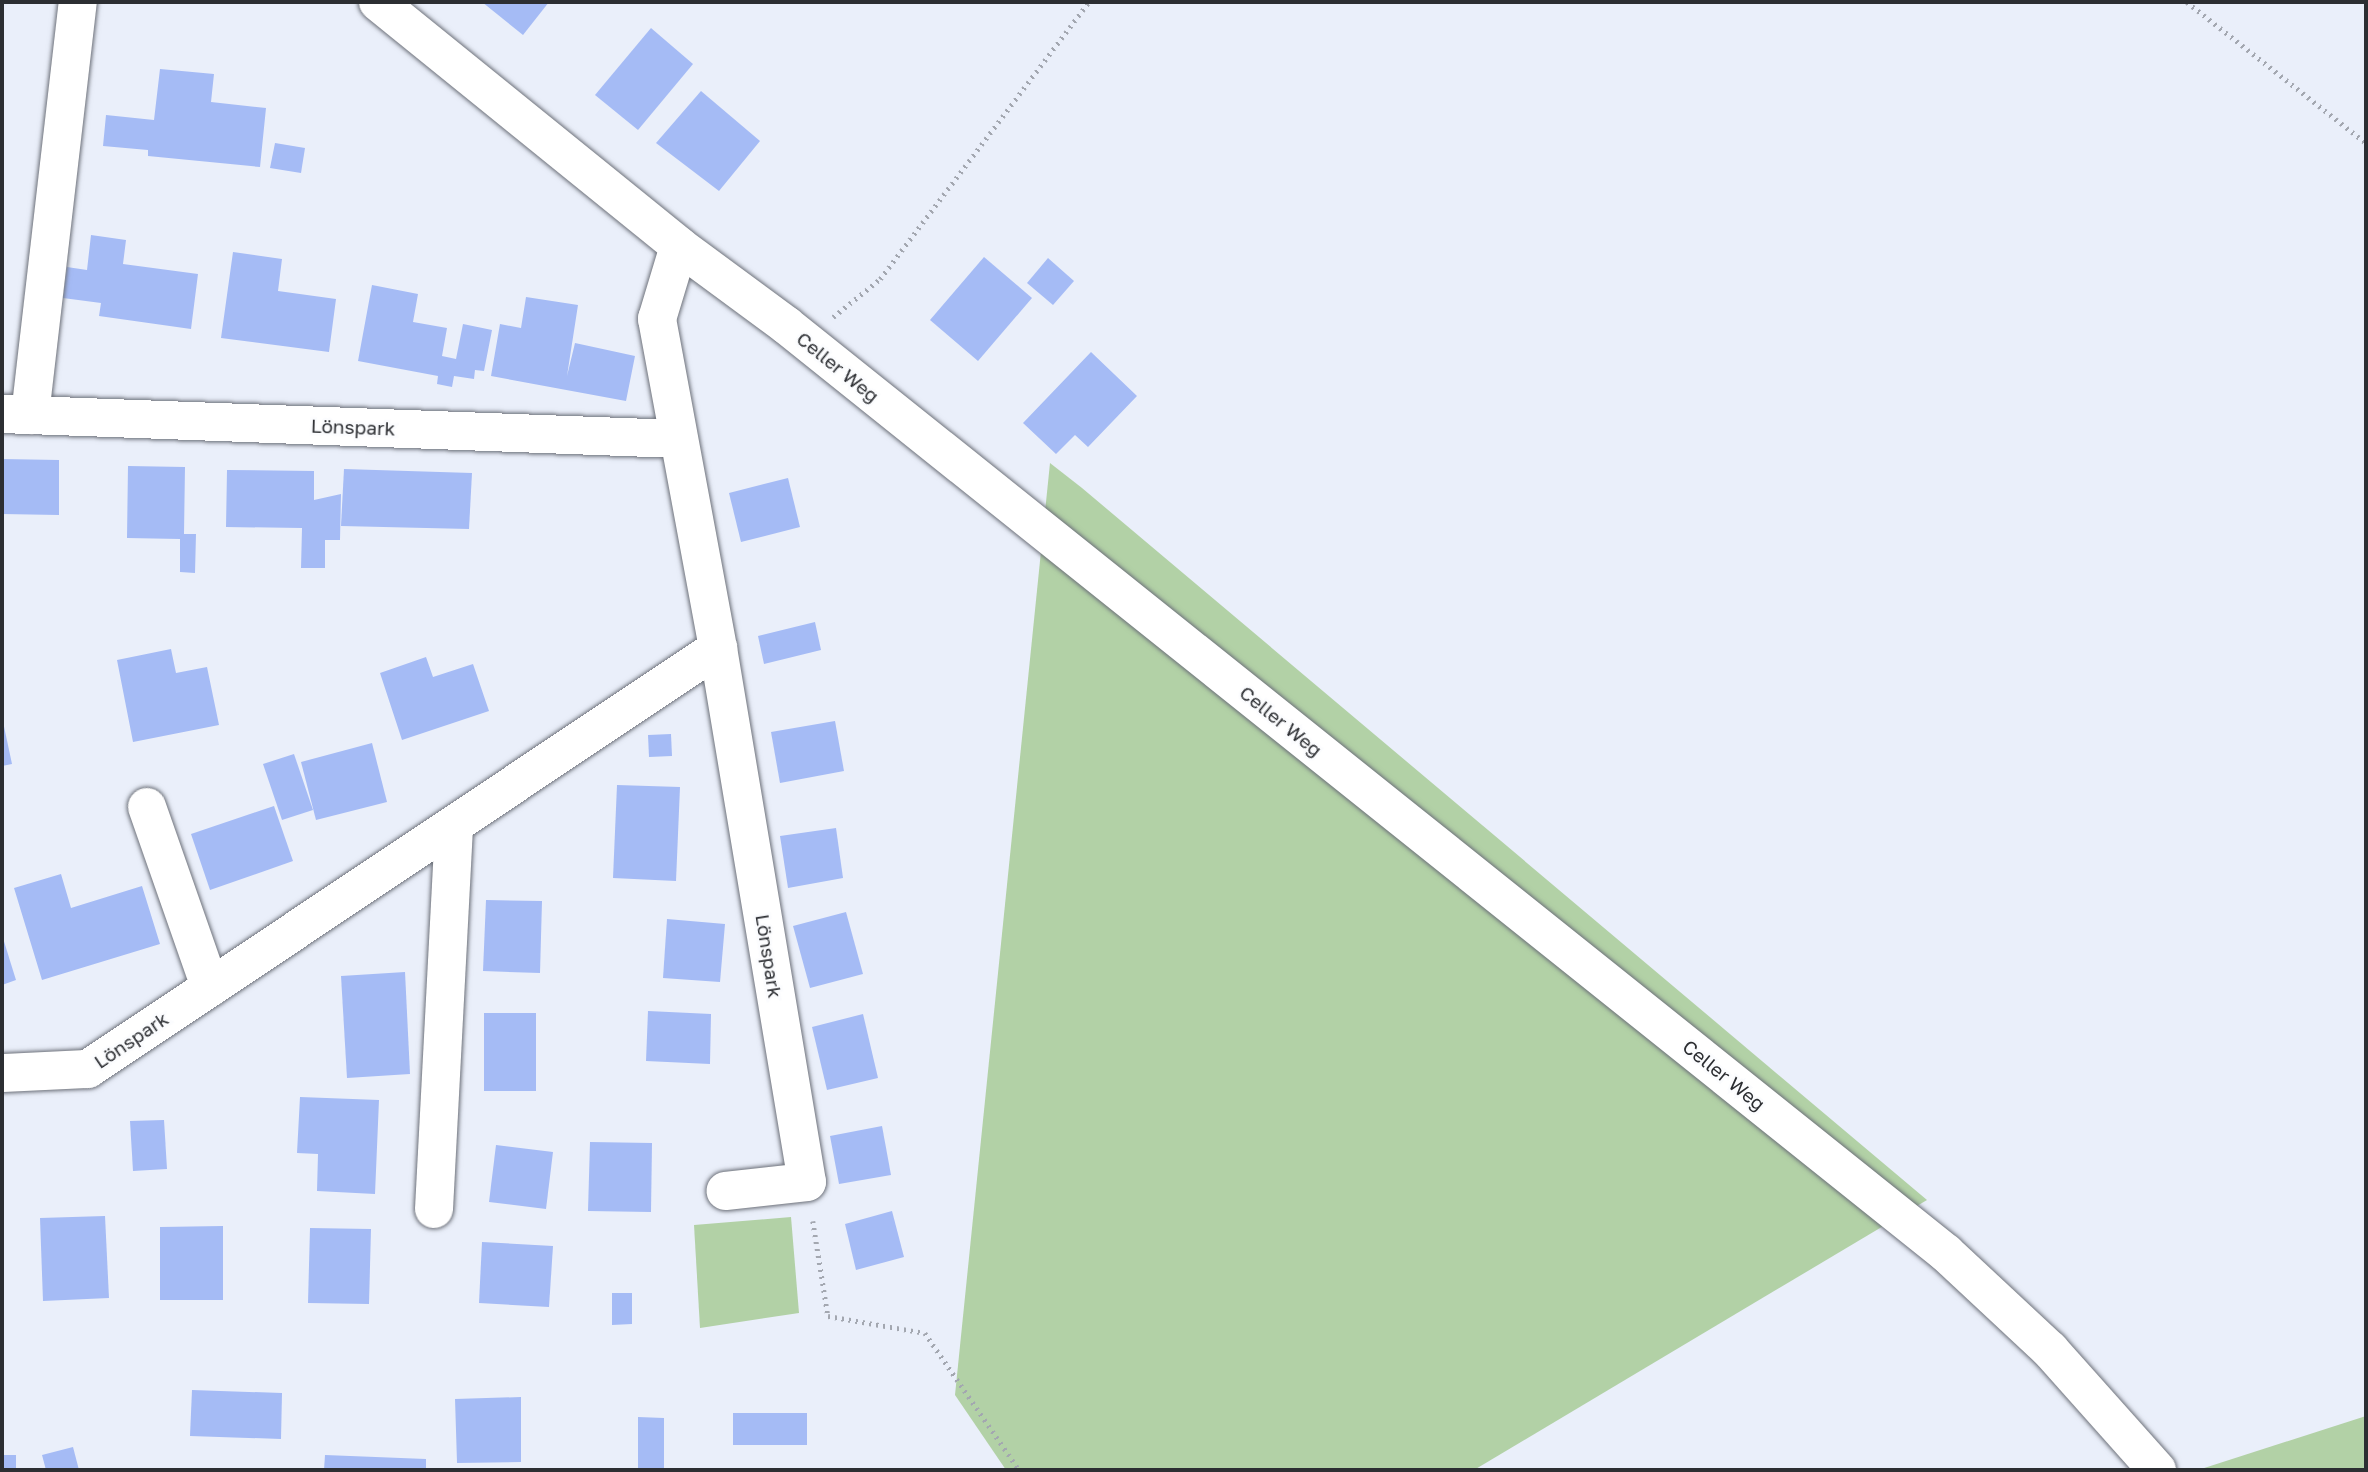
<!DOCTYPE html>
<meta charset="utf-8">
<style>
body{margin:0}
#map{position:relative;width:2368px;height:1472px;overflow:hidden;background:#eaeffa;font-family:"Golos Text",sans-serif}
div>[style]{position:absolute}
.green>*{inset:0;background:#b2d1a6}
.building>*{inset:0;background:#a5bbf5}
.path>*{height:4.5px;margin-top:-2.25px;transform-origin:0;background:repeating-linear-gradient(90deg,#a3a7b0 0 2px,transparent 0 7px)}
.roads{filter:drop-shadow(0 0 2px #6d717a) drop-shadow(0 0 2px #6d717a)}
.street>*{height:38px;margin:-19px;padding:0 19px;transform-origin:19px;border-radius:19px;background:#fff}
span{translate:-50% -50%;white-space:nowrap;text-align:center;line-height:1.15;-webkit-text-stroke:5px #fbfcfe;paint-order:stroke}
.street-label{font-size:19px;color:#2c2e32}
.frame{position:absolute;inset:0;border:4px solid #2c2e32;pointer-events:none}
</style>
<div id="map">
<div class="green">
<i style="clip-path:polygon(1050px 463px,1082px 488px,1927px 1200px,1474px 1470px,1006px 1470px,955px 1395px)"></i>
<i style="clip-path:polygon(791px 1217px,799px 1313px,700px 1328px,694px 1225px)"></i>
<i style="clip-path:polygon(2366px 1416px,2366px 1470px,2198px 1470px)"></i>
</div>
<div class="building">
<i style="clip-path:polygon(482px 2px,549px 2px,523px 35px)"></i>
<i style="clip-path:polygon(651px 28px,693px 64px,638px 130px,595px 95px)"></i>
<i style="clip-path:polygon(160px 69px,214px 74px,211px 102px,266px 108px,260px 167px,148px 156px,148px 150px,103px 146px,106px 115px,154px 120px)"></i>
<i style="clip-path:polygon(701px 91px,760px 141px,719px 191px,656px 143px)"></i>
<i style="clip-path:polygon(275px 143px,305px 148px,301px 173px,270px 168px)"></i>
<i style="clip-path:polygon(91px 235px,126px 240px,123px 264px,198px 274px,191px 329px,99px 316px,101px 303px,63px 298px,67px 267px,87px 270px)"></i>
<i style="clip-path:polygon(233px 252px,282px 259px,278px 291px,336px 299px,329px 352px,221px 338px)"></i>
<i style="clip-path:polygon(984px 257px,1032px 298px,978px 361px,930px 320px)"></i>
<i style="clip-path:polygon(1048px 258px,1074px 281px,1053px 305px,1027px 283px)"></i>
<i style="clip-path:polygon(372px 285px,418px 294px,413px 322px,447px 328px,442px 356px,456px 359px,463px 324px,492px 330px,484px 371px,475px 370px,474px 379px,454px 376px,452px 387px,437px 384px,438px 376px,358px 361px)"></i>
<i style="clip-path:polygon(526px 297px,578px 305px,567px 376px,575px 343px,635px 356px,626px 401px,491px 376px,500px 324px,521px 328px)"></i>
<i style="clip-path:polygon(1091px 352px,1137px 396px,1088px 447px,1075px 435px,1056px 454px,1023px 423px)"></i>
<i style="clip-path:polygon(2px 459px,59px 460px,59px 515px,2px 514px)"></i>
<i style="clip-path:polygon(128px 466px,185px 467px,184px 534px,196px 534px,195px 573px,180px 572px,180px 539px,127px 538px)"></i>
<i style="clip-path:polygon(344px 469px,472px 473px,469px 529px,341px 526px)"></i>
<i style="clip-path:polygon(227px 470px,314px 471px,314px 500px,341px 494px,340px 540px,325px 540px,325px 568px,301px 568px,302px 528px,226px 527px)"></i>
<i style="clip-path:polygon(788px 478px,800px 527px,741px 542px,729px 493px)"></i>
<i style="clip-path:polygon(815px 622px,821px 650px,764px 664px,758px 636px)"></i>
<i style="clip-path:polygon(171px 649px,176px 673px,207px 667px,219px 725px,133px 742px,117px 660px)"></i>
<i style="clip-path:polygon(426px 657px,433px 677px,473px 664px,489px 711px,402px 740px,380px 673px)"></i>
<i style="clip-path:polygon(2px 717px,12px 764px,2px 766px)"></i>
<i style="clip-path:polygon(835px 721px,844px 771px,780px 783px,771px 732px)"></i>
<i style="clip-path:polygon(671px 734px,672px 756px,649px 757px,648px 735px)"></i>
<i style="clip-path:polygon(372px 743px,387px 802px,316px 820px,301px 762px)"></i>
<i style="clip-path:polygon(294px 754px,313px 810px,282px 820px,263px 764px)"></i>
<i style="clip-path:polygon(617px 785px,680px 787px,676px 881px,613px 878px)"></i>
<i style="clip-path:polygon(274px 806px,293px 861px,210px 890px,191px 834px)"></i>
<i style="clip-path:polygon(836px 828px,843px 878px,788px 888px,780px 836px)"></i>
<i style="clip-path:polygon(61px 874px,71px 908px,142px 886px,160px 944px,42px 980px,14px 888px)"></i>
<i style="clip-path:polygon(486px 900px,542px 901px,540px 973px,483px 971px)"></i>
<i style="clip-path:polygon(846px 912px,863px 974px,810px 988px,793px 926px)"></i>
<i style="clip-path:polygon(667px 919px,725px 924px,720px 982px,663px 978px)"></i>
<i style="clip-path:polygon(2px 935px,16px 980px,2px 985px)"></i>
<i style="clip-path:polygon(405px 972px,410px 1074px,347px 1078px,341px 976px)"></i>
<i style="clip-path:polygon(648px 1011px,711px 1014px,710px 1064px,646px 1061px)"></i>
<i style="clip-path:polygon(484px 1013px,536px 1013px,536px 1091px,484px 1091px)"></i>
<i style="clip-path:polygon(863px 1014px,878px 1078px,827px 1090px,812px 1027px)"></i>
<i style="clip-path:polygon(300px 1097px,379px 1100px,375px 1194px,317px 1191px,318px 1154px,297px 1153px)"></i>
<i style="clip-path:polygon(164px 1120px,167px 1169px,133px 1171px,130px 1121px)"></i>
<i style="clip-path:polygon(882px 1126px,891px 1175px,839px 1184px,830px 1136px)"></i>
<i style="clip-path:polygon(590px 1142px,652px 1143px,651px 1212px,588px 1211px)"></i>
<i style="clip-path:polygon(496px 1145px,553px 1152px,546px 1209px,489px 1202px)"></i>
<i style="clip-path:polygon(892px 1211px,904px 1257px,856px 1270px,845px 1224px)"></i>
<i style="clip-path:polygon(105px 1216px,109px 1298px,43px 1301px,40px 1218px)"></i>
<i style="clip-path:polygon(223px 1226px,223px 1300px,160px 1300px,160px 1227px)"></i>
<i style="clip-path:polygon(310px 1228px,371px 1229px,369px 1304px,308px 1303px)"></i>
<i style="clip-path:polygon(482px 1242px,553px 1246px,549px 1307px,479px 1303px)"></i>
<i style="clip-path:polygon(612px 1293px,632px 1293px,632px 1324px,612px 1325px)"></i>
<i style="clip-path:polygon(192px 1390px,282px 1393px,281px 1439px,190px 1436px)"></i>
<i style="clip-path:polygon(521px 1397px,521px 1462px,457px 1463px,455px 1399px)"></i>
<i style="clip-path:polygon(733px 1413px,807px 1413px,807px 1445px,733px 1445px)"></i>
<i style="clip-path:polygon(638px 1417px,664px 1418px,664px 1470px,638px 1470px)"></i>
<i style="clip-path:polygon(73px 1447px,79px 1470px,46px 1470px,42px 1455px)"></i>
<i style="clip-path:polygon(2px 1455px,16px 1455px,16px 1470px,2px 1470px)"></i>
<i style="clip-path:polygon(325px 1455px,426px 1459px,426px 1470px,324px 1470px)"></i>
</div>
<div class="path">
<i style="left:2187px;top:2px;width:228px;rotate:38.2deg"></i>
<i style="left:833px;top:317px;width:60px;rotate:-39deg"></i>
<i style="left:880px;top:279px;width:347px;rotate:-53deg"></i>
<i style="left:813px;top:1221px;width:96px;rotate:81deg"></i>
<i style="left:828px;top:1316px;width:98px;rotate:9.9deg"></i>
<i style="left:925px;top:1333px;width:166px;rotate:55.5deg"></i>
</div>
<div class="roads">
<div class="street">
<i style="left:378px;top:2px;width:387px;rotate:39deg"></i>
<i style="left:679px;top:246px;width:133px;rotate:36.4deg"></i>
<i style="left:786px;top:325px;width:1486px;rotate:38.66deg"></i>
<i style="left:1946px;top:1253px;width:142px;rotate:43deg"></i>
<i style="left:2050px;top:1350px;width:161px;rotate:48.3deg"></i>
<i style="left:2px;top:414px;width:674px;rotate:2.12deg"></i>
<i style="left:30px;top:415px;width:416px;rotate:-83.4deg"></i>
<i style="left:718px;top:648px;width:541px;rotate:80.54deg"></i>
<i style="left:807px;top:1182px;width:82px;rotate:173.7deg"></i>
<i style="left:147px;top:807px;width:191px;rotate:70.7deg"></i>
<i style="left:2px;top:1073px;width:86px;rotate:-2.7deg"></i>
<i style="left:88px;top:1069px;width:758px;rotate:-33.75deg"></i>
<i style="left:718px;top:648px;width:335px;rotate:-100.5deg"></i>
<i style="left:657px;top:319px;width:76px;rotate:-73.2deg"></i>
<i style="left:434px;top:1209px;width:382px;rotate:-87deg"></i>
</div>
</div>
<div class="street-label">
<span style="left:838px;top:367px;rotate:39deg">Celler Weg</span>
<span style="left:353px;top:427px;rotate:2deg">Lönspark</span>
<span style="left:1281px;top:721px;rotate:39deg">Celler Weg</span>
<span style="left:769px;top:956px;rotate:81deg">Lönspark</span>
<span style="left:131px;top:1040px;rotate:-34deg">Lönspark</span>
<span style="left:1724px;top:1075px;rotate:39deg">Celler Weg</span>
</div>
<div class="frame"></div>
</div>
